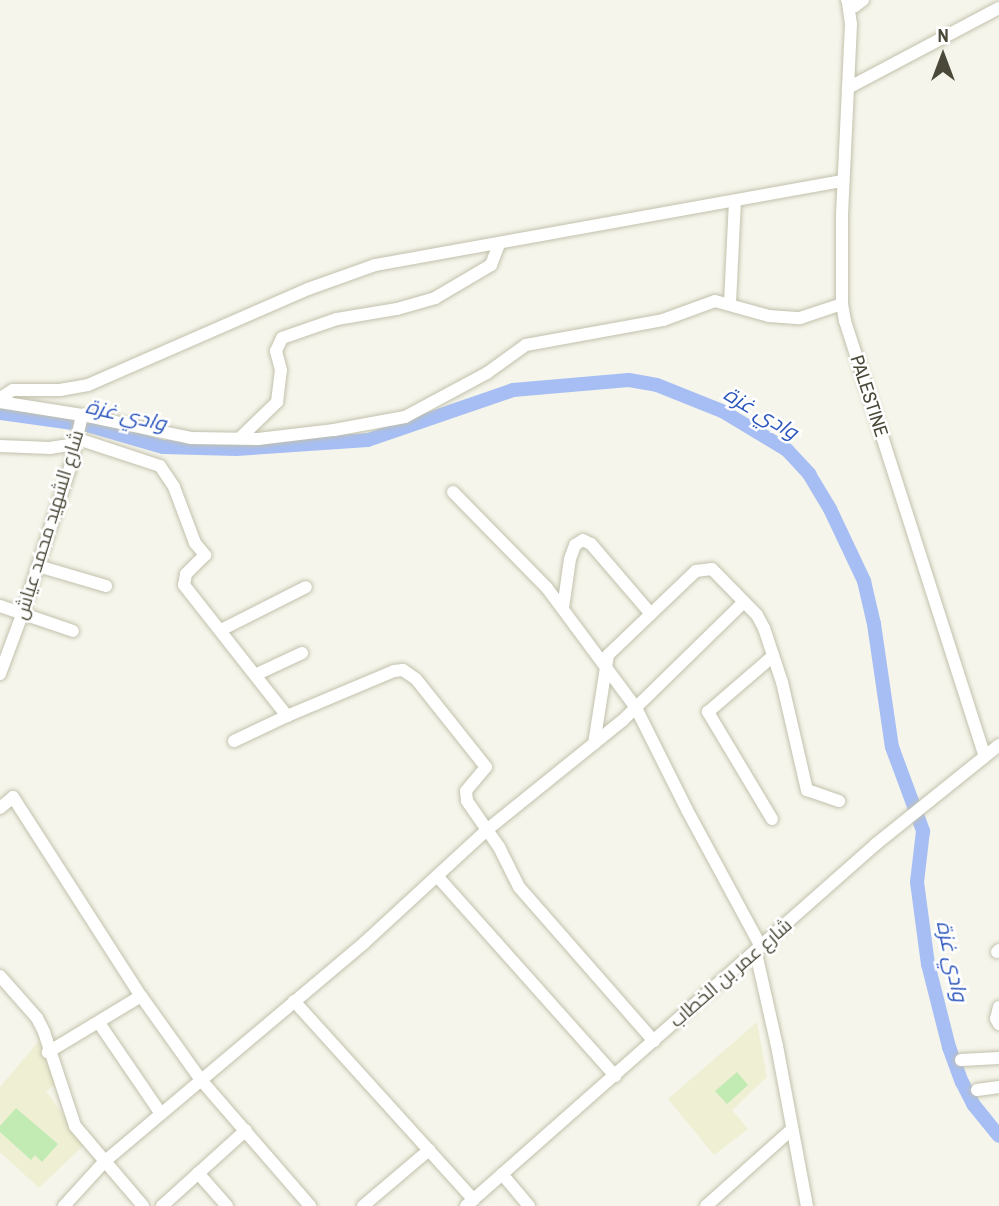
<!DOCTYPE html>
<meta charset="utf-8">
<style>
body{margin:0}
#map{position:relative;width:999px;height:1206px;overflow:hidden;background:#f6f5eb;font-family:"Archivo Narrow",Cairo,sans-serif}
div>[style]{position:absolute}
.education>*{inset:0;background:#efefd4}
.green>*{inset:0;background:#c2ebb3}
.river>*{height:14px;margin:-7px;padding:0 7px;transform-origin:7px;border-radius:7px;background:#a6bef3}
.roads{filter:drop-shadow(0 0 2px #c2c1ac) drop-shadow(0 0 2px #c2c1ac)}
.minor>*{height:12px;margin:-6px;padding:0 6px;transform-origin:6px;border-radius:6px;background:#fff}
span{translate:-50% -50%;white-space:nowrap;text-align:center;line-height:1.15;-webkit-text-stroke:5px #fff;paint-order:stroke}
.street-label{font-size:19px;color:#4a4838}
.water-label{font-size:21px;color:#2c56bc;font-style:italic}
.north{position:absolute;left:908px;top:21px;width:70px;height:70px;-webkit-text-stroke:5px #fff;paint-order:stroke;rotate:0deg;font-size:19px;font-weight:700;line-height:28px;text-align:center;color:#4a4838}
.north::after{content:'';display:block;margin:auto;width:24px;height:32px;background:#4a4838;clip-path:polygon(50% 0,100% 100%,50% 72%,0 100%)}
</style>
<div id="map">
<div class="education">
<i style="clip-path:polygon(757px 1022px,767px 1077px,732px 1110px,748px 1129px,714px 1155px,668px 1099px)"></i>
<i style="clip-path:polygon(39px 1041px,56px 1084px,46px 1091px,85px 1144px,39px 1188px,0 1152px,0 1087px)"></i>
</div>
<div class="green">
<i style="clip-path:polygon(737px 1072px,748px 1085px,727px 1104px,715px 1091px)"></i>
<i style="clip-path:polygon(16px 1108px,58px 1144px,42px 1162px,35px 1155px,31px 1160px,0 1132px,0 1126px)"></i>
</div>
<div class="river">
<i style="left:0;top:413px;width:88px;rotate:7.9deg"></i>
<i style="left:87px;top:425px;width:79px;rotate:16.1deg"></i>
<i style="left:163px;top:447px;width:73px;rotate:1.6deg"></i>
<i style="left:236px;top:449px;width:132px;rotate:-3.9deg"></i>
<i style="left:368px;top:440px;width:153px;rotate:-19deg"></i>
<i style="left:513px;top:390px;width:116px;rotate:-4.9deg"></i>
<i style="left:629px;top:380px;width:28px;rotate:10deg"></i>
<i style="left:657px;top:385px;width:72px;rotate:21.9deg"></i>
<i style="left:724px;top:412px;width:74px;rotate:31.1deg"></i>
<i style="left:787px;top:450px;width:33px;rotate:47deg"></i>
<i style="left:809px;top:474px;width:41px;rotate:59deg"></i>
<i style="left:830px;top:509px;width:80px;rotate:64.7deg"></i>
<i style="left:864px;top:581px;width:44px;rotate:76.9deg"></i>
<i style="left:874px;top:624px;width:124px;rotate:81.7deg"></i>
<i style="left:892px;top:747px;width:90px;rotate:69.7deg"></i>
<i style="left:923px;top:831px;width:51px;rotate:96.7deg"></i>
<i style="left:917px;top:882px;width:83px;rotate:82.4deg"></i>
<i style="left:928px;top:964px;width:86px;rotate:75.8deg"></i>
<i style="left:949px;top:1047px;width:37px;rotate:70deg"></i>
<i style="left:962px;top:1082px;width:25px;rotate:63deg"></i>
<i style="left:973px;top:1104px;width:41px;rotate:50.9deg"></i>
</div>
<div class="roads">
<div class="minor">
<i style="left:847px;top:0;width:10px;rotate:37deg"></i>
<i style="left:855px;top:6px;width:10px;rotate:-37deg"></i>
<i style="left:848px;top:3px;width:21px;rotate:82deg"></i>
<i style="left:851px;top:24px;width:191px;rotate:92.7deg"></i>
<i style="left:842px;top:215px;width:89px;rotate:90deg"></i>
<i style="left:842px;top:304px;width:17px;rotate:80deg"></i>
<i style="left:845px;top:321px;width:456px;rotate:72.2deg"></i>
<i style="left:848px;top:88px;width:171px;rotate:-27.9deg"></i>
<i style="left:730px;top:303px;width:101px;rotate:-87.2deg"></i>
<i style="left:0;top:398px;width:15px;rotate:-32deg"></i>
<i style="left:13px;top:390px;width:47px"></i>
<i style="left:60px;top:390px;width:28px;rotate:-10deg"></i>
<i style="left:88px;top:385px;width:240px;rotate:-23.6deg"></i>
<i style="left:308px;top:289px;width:71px;rotate:-19.7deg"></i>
<i style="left:375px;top:265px;width:476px;rotate:-10.2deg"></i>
<i style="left:0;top:402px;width:83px;rotate:9deg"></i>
<i style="left:82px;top:415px;width:111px;rotate:11.9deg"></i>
<i style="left:191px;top:438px;width:67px;rotate:0.9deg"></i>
<i style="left:258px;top:439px;width:77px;rotate:-6.8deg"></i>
<i style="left:334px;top:430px;width:72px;rotate:-10.4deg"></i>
<i style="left:405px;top:417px;width:93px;rotate:-28.2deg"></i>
<i style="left:487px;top:373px;width:48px;rotate:-35.7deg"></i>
<i style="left:526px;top:345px;width:139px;rotate:-10.3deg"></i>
<i style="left:663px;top:320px;width:55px;rotate:-20.1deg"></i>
<i style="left:715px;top:301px;width:56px;rotate:15.5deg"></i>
<i style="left:769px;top:316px;width:31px;rotate:4deg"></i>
<i style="left:800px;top:318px;width:44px;rotate:-18.4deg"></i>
<i style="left:240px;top:438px;width:52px;rotate:-44.2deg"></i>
<i style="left:277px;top:402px;width:32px;rotate:-83deg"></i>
<i style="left:281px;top:370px;width:20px;rotate:-105deg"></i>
<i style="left:276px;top:351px;width:14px;rotate:-65deg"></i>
<i style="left:282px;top:338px;width:58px;rotate:-19.1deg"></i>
<i style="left:337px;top:319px;width:61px;rotate:-9.5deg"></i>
<i style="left:397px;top:309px;width:40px;rotate:-16deg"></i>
<i style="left:435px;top:298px;width:65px;rotate:-30.5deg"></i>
<i style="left:491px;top:265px;width:22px;rotate:-69deg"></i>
<i style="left:78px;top:439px;width:86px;rotate:18.2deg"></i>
<i style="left:160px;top:466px;width:25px;rotate:56deg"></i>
<i style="left:174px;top:487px;width:60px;rotate:69.4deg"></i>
<i style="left:195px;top:543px;width:16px;rotate:50deg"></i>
<i style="left:205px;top:555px;width:27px;rotate:135deg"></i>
<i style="left:186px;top:574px;width:11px;rotate:100deg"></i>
<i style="left:184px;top:585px;width:167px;rotate:51.8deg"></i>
<i style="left:287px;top:716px;width:116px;rotate:-22.8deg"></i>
<i style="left:394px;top:671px;width:9px;rotate:-6deg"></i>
<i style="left:403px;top:670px;width:16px;rotate:35deg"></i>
<i style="left:416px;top:679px;width:112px;rotate:51.5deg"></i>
<i style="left:486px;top:767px;width:31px;rotate:130deg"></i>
<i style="left:466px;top:791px;width:10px;rotate:84deg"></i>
<i style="left:467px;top:801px;width:56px;rotate:55.2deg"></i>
<i style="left:499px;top:847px;width:45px;rotate:63.4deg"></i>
<i style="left:519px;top:887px;width:205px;rotate:48.8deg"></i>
<i style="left:0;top:446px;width:50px;rotate:2.3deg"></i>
<i style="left:50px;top:448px;width:26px;rotate:-9deg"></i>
<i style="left:453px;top:492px;width:134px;rotate:45.6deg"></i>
<i style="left:547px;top:588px;width:149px;rotate:53.4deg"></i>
<i style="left:636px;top:708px;width:114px;rotate:63.4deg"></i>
<i style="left:687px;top:810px;width:156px;rotate:61.6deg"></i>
<i style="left:38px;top:566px;width:71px;rotate:16.4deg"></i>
<i style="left:0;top:606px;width:77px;rotate:18.9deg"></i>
<i style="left:563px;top:608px;width:49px;rotate:-81.9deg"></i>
<i style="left:570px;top:559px;width:15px;rotate:-70deg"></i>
<i style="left:575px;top:545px;width:9px;rotate:-32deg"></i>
<i style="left:583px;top:540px;width:9px;rotate:27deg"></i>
<i style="left:591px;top:544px;width:92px;rotate:49.4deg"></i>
<i style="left:221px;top:630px;width:95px;rotate:-26.8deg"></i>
<i style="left:0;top:674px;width:63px;rotate:-69.6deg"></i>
<i style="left:22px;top:615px;width:159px;rotate:-72deg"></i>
<i style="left:71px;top:464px;width:50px;rotate:-77.3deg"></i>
<i style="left:255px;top:675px;width:52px;rotate:-25.1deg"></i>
<i style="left:234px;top:741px;width:59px;rotate:-25.3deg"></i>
<i style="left:594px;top:744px;width:90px;rotate:-81.1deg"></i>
<i style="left:608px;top:655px;width:122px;rotate:-43.7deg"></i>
<i style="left:696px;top:571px;width:16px;rotate:-7deg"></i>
<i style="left:712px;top:569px;width:64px;rotate:45.6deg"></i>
<i style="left:757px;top:615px;width:15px;rotate:62deg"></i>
<i style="left:764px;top:628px;width:57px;rotate:71.6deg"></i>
<i style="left:782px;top:682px;width:111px;rotate:77deg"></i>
<i style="left:807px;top:790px;width:34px;rotate:19deg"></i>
<i style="left:0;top:808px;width:17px;rotate:-40deg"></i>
<i style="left:13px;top:797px;width:237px;rotate:57.3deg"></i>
<i style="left:141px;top:996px;width:109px;rotate:148.9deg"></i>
<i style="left:772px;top:819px;width:125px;rotate:-120.9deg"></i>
<i style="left:708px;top:712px;width:86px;rotate:-40.7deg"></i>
<i style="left:437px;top:876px;width:268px;rotate:48.3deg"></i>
<i style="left:997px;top:952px;width:3px;rotate:-45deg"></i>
<i style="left:756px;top:953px;width:95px;rotate:77.3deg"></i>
<i style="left:777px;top:1046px;width:163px;rotate:79.4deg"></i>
<i style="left:0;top:976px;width:56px;rotate:48.6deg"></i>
<i style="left:37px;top:1018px;width:16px;rotate:63deg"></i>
<i style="left:44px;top:1032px;width:99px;rotate:71.7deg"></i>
<i style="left:75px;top:1126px;width:105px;rotate:49.6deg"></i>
<i style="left:141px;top:996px;width:103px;rotate:54.5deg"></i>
<i style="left:201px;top:1080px;width:167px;rotate:49.1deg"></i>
<i style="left:294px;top:1001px;width:268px;rotate:47.9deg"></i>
<i style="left:999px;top:1007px;width:12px;rotate:104deg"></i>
<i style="left:996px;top:1019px;width:6px;rotate:59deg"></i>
<i style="left:99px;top:1023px;width:110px;rotate:55.7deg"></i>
<i style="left:961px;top:1060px;width:38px;rotate:-3deg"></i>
<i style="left:977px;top:1090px;width:22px;rotate:-8deg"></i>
<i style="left:198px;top:1173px;width:44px;rotate:48.7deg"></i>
<i style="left:502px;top:1174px;width:42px;rotate:49.8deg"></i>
<i style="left:64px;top:1206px;width:59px;rotate:-47.7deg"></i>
<i style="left:104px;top:1162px;width:341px;rotate:-40.1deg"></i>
<i style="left:365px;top:942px;width:167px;rotate:-42.6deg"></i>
<i style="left:488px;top:829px;width:172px;rotate:-38.9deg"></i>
<i style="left:622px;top:721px;width:170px;rotate:-44.3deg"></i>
<i style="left:162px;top:1206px;width:113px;rotate:-42.1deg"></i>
<i style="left:363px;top:1206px;width:87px;rotate:-40.3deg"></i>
<i style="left:466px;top:1206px;width:547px;rotate:-41.44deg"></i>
<i style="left:876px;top:844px;width:158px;rotate:-38.8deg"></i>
<i style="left:706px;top:1206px;width:115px;rotate:-41.8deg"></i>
</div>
</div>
<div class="street-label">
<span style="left:869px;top:396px;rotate:72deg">PALESTINE</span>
<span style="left:49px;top:525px;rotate:-73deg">شارع الشهيد محمد عياش</span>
<span style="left:731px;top:973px;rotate:-41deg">شارع عمر بن الخطاب</span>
</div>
<div class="water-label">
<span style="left:761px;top:413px;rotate:31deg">وادي غزة</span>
<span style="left:126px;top:415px;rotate:13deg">وادي غزة</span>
<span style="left:952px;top:961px;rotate:78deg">وادي غزة</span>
</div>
<div class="north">N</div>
</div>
